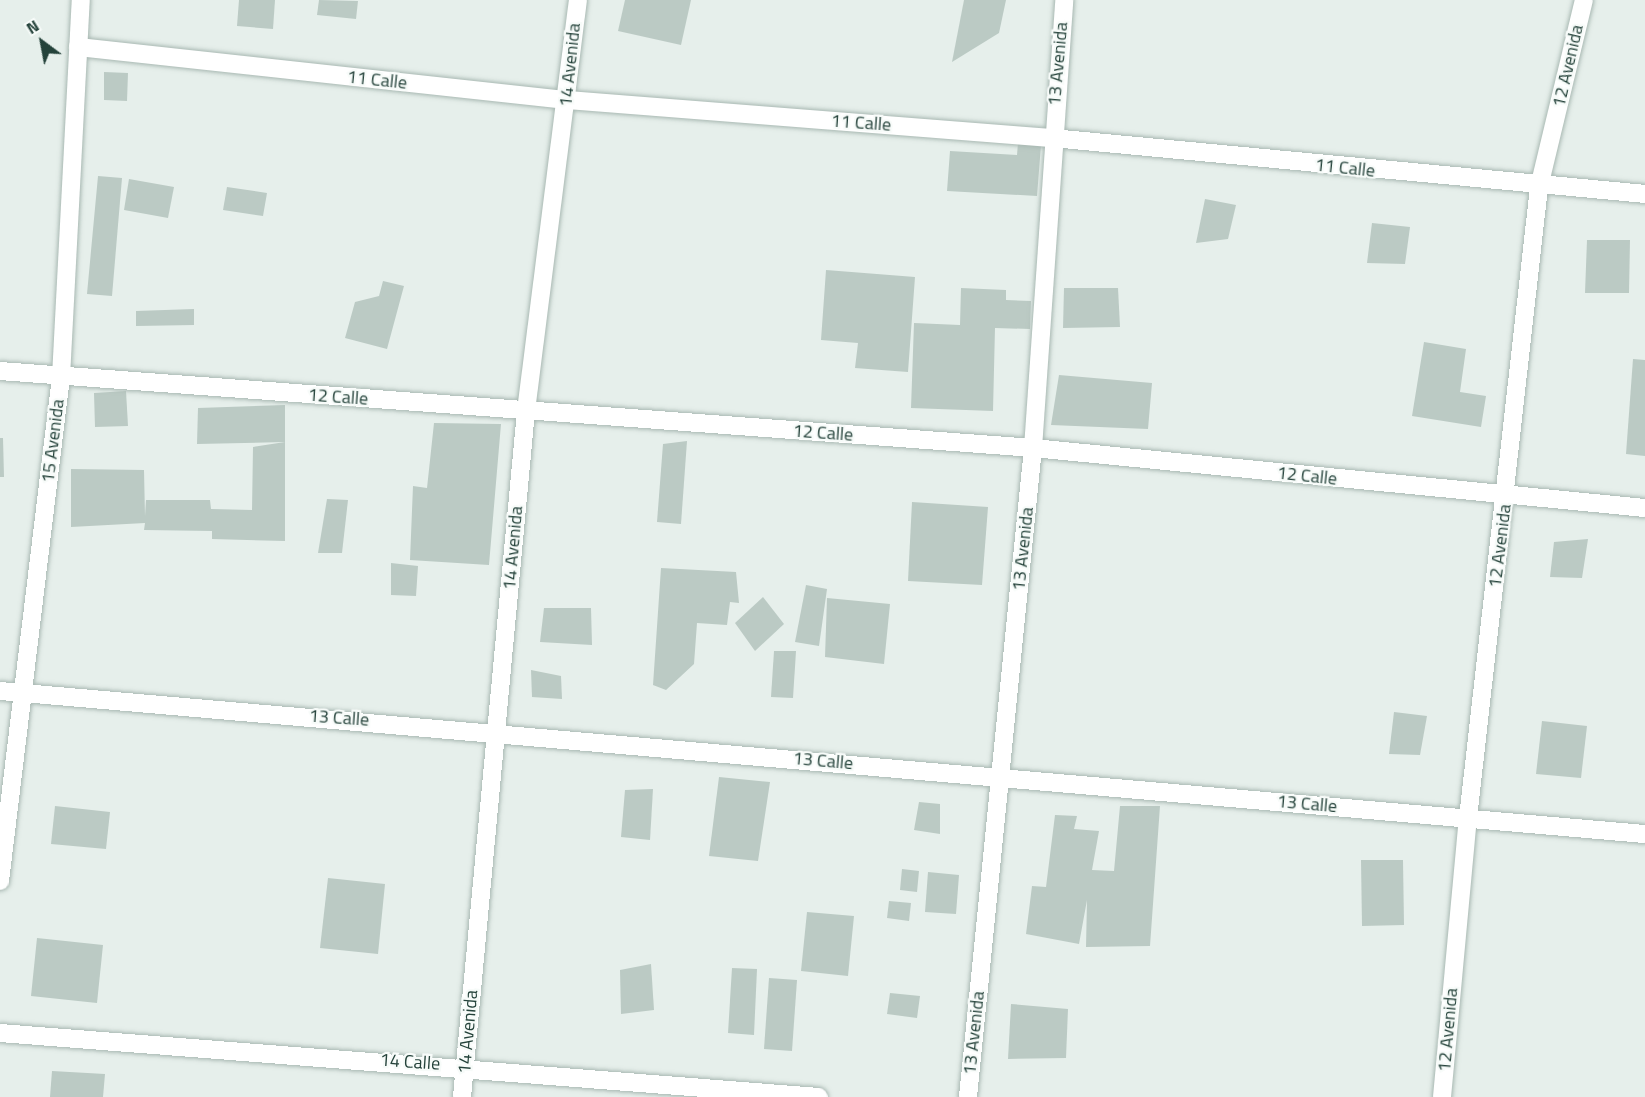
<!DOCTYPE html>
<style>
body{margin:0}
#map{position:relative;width:1645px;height:1097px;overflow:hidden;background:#e6efeb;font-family:"Titillium Web",sans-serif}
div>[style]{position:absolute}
.building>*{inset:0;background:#bbcac4}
.roads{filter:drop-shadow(0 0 2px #a8b8b2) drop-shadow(0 0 2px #a8b8b2)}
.minor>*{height:18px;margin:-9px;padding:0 9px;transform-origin:9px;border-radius:9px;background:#fff}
span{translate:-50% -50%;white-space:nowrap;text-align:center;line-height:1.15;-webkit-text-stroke:4.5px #f7fbf9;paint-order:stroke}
.street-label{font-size:18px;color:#24423a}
.north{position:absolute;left:12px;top:12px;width:60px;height:60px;-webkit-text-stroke:4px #f7fbf9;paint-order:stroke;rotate:328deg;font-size:16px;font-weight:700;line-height:24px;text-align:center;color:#24423a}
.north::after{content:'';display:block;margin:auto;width:21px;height:27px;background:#24423a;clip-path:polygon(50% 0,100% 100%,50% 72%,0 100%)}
</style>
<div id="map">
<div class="building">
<i style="clip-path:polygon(239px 0,275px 0,273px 29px,237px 26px)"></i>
<i style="clip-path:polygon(319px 0,358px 1px,356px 19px,317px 15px)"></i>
<i style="clip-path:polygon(625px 0,691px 0,681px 45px,618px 31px)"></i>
<i style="clip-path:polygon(964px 0,1006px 0,999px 33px,952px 62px)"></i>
<i style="clip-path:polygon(104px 72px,128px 73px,127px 101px,104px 100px)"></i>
<i style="clip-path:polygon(1018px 143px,1041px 145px,1037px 196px,947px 191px,950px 151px,1017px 155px)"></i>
<i style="clip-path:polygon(98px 176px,122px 178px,112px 296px,87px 294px)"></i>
<i style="clip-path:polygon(129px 179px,174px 187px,168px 218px,124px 210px)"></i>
<i style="clip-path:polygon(227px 187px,267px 193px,263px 216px,223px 210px)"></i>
<i style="clip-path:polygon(1205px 199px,1236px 205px,1228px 239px,1196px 243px)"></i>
<i style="clip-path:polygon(1372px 223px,1410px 227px,1405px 264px,1367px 263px)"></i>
<i style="clip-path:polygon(1587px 240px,1630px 240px,1629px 293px,1585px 293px)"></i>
<i style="clip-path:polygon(826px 270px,915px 277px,908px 372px,855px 368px,858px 343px,821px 340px)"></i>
<i style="clip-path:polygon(383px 281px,404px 286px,387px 349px,345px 338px,355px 302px,379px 296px)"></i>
<i style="clip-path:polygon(961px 288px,1006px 290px,1006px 300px,1031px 301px,1030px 329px,995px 328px,993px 411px,911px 408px,914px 323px,960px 325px)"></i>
<i style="clip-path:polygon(1064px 288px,1118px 288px,1120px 327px,1063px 328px)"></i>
<i style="clip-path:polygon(194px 309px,194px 325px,136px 326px,136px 311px)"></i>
<i style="clip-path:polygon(1424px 342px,1466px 349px,1460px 392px,1486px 396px,1481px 427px,1412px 416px)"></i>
<i style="clip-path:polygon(1633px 359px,1645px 360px,1645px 456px,1626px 454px)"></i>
<i style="clip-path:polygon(1059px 375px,1152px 383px,1148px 429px,1051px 425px)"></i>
<i style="clip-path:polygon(126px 391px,128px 426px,95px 427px,94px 393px)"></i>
<i style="clip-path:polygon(285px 405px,285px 442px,197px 444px,198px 408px)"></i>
<i style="clip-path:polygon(434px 423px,501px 424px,489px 565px,410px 560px,413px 486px,427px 488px)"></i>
<i style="clip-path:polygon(0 438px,3px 438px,4px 477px,0 477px)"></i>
<i style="clip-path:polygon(687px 441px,681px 524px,657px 522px,663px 444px)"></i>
<i style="clip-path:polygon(285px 442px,285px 541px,212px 539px,212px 531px,144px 530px,145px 523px,71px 527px,71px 469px,144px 470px,145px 516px,146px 500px,210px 500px,211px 509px,252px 510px,253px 447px)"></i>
<i style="clip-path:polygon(327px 499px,348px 500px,342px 553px,318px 553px)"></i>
<i style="clip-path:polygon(912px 502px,988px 507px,982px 585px,908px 581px)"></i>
<i style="clip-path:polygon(1588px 539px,1582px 578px,1550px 577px,1554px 542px)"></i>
<i style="clip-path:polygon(391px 563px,418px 566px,416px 596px,391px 595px)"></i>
<i style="clip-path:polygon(661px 568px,736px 572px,739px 603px,730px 602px,727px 625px,697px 623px,694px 664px,666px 690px,653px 685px)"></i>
<i style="clip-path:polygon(806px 585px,827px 589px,819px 646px,795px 642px)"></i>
<i style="clip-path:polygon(763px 597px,784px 624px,755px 651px,735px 623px)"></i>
<i style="clip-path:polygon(827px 598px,890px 604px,884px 664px,825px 657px)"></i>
<i style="clip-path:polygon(544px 608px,591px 608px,592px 645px,540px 642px)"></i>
<i style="clip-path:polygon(774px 651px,796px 651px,793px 698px,771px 697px)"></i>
<i style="clip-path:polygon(531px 670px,561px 676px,562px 699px,532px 697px)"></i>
<i style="clip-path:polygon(1394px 712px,1427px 716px,1420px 755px,1389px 754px)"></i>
<i style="clip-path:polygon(1542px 721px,1587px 726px,1581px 778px,1536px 774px)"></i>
<i style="clip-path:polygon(719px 777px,770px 782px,758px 861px,709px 856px)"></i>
<i style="clip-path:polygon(653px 789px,650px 840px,621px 837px,625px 790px)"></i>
<i style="clip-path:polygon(919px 802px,940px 804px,940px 834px,914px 830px)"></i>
<i style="clip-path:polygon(55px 806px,110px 812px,106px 849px,51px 844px)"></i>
<i style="clip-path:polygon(1120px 806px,1160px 806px,1150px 946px,1086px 947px,1087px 900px,1079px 944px,1026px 934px,1032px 886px,1046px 887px,1055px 815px,1077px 816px,1074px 829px,1099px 831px,1092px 870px,1114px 871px)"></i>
<i style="clip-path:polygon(1361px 860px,1403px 860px,1404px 925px,1362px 926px)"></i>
<i style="clip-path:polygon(902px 869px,919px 871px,917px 892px,900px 890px)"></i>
<i style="clip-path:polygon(928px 872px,959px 875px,956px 914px,925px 912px)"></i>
<i style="clip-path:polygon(328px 878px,385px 884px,378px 954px,320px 948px)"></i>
<i style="clip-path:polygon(889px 901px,911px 903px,909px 921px,887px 918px)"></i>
<i style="clip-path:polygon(807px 912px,854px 916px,848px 976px,801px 971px)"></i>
<i style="clip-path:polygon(37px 938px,103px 945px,97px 1003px,31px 996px)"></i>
<i style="clip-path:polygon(651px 964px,654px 1010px,621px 1014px,620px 970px)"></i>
<i style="clip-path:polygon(732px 968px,757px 969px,754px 1035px,728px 1033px)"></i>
<i style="clip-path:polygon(769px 978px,797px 980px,792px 1051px,764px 1049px)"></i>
<i style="clip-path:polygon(890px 993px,920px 996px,917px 1018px,887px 1014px)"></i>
<i style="clip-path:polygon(1011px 1004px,1068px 1009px,1066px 1058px,1008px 1059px)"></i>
<i style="clip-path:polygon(52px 1071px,105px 1074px,103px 1097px,50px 1097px)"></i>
</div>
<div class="roads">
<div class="minor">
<i style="left:78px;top:47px;width:492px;rotate:6.2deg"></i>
<i style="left:567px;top:100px;width:486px;rotate:4.5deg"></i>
<i style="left:1052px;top:138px;width:596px;rotate:5.39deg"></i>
<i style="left:0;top:371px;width:1036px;rotate:4.26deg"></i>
<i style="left:1033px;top:448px;width:615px;rotate:5.6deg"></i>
<i style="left:0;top:691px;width:1651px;rotate:4.97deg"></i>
<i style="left:0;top:881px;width:508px;rotate:-83.1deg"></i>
<i style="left:61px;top:377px;width:378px;rotate:-87deg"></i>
<i style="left:0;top:1033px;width:821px;rotate:4.47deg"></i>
<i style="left:462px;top:1097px;width:689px;rotate:-84.67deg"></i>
<i style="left:526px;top:411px;width:414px;rotate:-82.8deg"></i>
<i style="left:968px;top:1097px;width:652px;rotate:-84.28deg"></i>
<i style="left:1033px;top:448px;width:449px;rotate:-86deg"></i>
<i style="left:1442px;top:1097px;width:280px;rotate:-84.7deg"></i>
<i style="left:1468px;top:818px;width:635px;rotate:-83.58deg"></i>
<i style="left:1539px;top:187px;width:192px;rotate:-76.5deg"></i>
</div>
</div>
<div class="street-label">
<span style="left:1058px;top:64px;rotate:-85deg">13 Avenida</span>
<span style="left:570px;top:65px;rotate:-84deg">14 Avenida</span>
<span style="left:1568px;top:66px;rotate:-77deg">12 Avenida</span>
<span style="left:377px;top:80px;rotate:6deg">11 Calle</span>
<span style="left:861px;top:123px;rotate:4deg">11 Calle</span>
<span style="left:1345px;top:168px;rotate:6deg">11 Calle</span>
<span style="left:338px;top:397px;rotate:4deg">12 Calle</span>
<span style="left:823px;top:433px;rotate:4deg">12 Calle</span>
<span style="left:53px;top:441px;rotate:-83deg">15 Avenida</span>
<span style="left:1307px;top:476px;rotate:6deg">12 Calle</span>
<span style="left:1500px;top:546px;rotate:-83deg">12 Avenida</span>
<span style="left:513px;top:548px;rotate:-85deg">14 Avenida</span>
<span style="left:1023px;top:549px;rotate:-84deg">13 Avenida</span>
<span style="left:339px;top:718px;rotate:4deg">13 Calle</span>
<span style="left:823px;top:761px;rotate:5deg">13 Calle</span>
<span style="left:1307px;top:804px;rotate:5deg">13 Calle</span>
<span style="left:1448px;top:1030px;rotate:-85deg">12 Avenida</span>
<span style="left:468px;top:1032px;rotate:-85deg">14 Avenida</span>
<span style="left:974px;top:1033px;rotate:-84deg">13 Avenida</span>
<span style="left:410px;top:1062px;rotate:4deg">14 Calle</span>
</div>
<div class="north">N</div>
</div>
